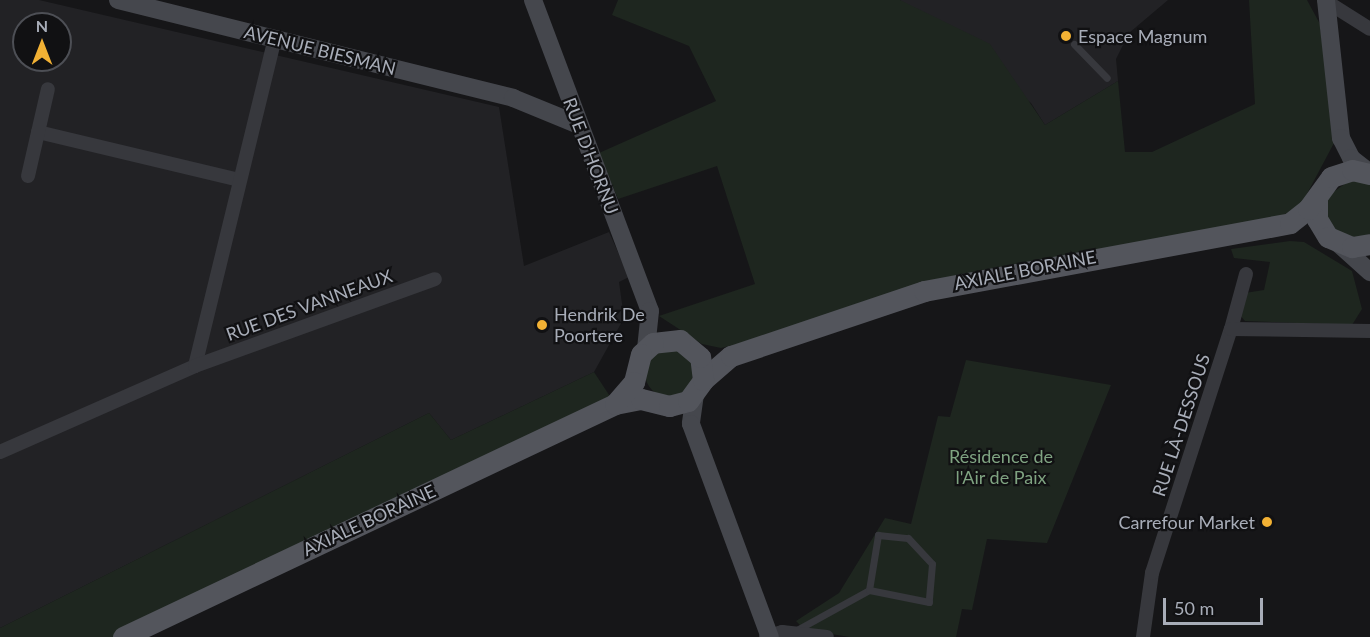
<!DOCTYPE html>
<meta charset="utf-8">
<style>
body{margin:0}
#map{position:relative;width:1370px;height:637px;overflow:hidden;background:#161618;font-family:Lato,sans-serif}
div>[style]{position:absolute}
.built>*{inset:0;background:#222225}
.green>*{inset:0;background:#1e261f}
.round{border-radius:50%}
.lane>*{height:7px;margin:-3.5px;padding:0 3.5px;transform-origin:3.5px;border-radius:3.5px;background:#37383d}
.street>*{height:14px;margin:-7px;padding:0 7px;transform-origin:7px;border-radius:7px;background:#37383d}
.secondary>*{height:18px;margin:-9px;padding:0 9px;transform-origin:9px;border-radius:9px;background:#45474d}
.primary>*{height:21px;margin:-10.5px;padding:0 10.5px;transform-origin:10.5px;border-radius:10.5px;background:#53555c}
.dots>*{width:16px;height:16px;translate:-50% -50%;box-sizing:border-box;border:3px solid #111113;border-radius:50%}
span{translate:-50% -50%;white-space:nowrap;text-align:center;line-height:1.15;-webkit-text-stroke:4.5px #111113;paint-order:stroke}
.poi-label{font-size:18px;color:#a8adb8}
.left{translate:0 -50%;text-align:left}
.right{translate:-100% -50%;text-align:right}
.street-label{font-size:18px;color:#a8adb8}
.park-label{font-size:18px;color:#7fa381}
.north{position:absolute;left:12px;top:12px;width:60px;height:60px;box-sizing:border-box;background:#111113;border:2px solid #4d4f55;border-radius:50%;rotate:0deg;font-size:16px;font-weight:700;line-height:24px;text-align:center;color:#a8adb8}
.north::after{content:'';display:block;margin:auto;width:21px;height:27px;background:#f2b134;clip-path:polygon(50% 0,100% 100%,50% 72%,0 100%)}
.scale{position:absolute;left:1163px;top:598px;width:100px;height:27px;box-sizing:border-box;border:3px solid #a8adb8;border-top:0;padding-left:8px;font-size:18px;line-height:21px;white-space:nowrap;color:#a8adb8;-webkit-text-stroke:4px #111113;paint-order:stroke}
</style>
<div id="map">
<div class="built">
<i style="clip-path:polygon(evenodd,0 0,39px 0,499px 107px,524px 266px,609px 232px,629px 277px,619px 282px,624px 318px,594px 372px,451px 440px,429px 413px,0 628px,0 0,24px 24px,60px 24px,60px 60px,24px 60px,24px 24px)"></i>
<i style="clip-path:polygon(900px 0,1168px 0,1129px 33px,1116px 59px,1118px 81px,1045px 125px,1031px 103px)"></i>
</div>
<div class="green">
<i style="clip-path:polygon(618px 0,900px 0,990px 44px,1045px 125px,1118px 81px,1125px 152px,1152px 152px,1255px 104px,1249px 0,1307px 0,1320px 24px,1334px 143px,1300px 207px,1279px 217px,721px 348px,702px 344px,659px 316px,755px 284px,717px 166px,618px 199px,599px 153px,716px 101px,689px 46px,612px 15px)"></i>
<i style="clip-path:polygon(1350px 180px,1370px 184px,1370px 234px,1354px 239px,1335px 232px,1325px 214px,1328px 196px)"></i>
<i style="clip-path:polygon(1290px 241px,1304px 242px,1352px 271px,1362px 309px,1352px 325px,1245px 321px,1239px 314px,1245px 293px,1264px 290px,1270px 262px,1234px 258px,1231px 249px)"></i>
<i class="round" style="left:645px;top:349px;width:48px;height:48px"></i>
<i style="clip-path:polygon(966px 360px,1111px 385px,1047px 543px,987px 539px,972px 610px,962px 609px,956px 637px,850px 637px,805px 630px,796px 621px,839px 593px,885px 518px,911px 524px,938px 416px,950px 417px)"></i>
<i style="clip-path:polygon(594px 372px,615px 404px,121px 637px,0 637px,0 628px,429px 413px,451px 440px)"></i>
</div>
<div class="lane">
<i style="left:1074px;top:44px;width:47px;rotate:45.9deg"></i>
<i style="left:793px;top:632px;width:87px;rotate:-28.9deg"></i>
<i style="left:869px;top:590px;width:56px;rotate:-80.7deg"></i>
<i style="left:878px;top:535px;width:30px;rotate:6deg"></i>
<i style="left:908px;top:538px;width:35px;rotate:47deg"></i>
<i style="left:932px;top:564px;width:38px;rotate:95deg"></i>
<i style="left:929px;top:602px;width:61px;rotate:-168.7deg"></i>
</div>
<div class="street">
<i style="left:1324px;top:0;width:54px;rotate:32.2deg"></i>
<i style="left:38px;top:132px;width:207px;rotate:13.4deg"></i>
<i style="left:28px;top:176px;width:89px;rotate:-77.1deg"></i>
<i style="left:1231px;top:329px;width:57px;rotate:-74.7deg"></i>
<i style="left:195px;top:366px;width:338px;rotate:-76.3deg"></i>
<i style="left:0;top:452px;width:213px;rotate:-23.8deg"></i>
<i style="left:195px;top:366px;width:255px;rotate:-19.9deg"></i>
<i style="left:766px;top:637px;width:17px;rotate:-17deg"></i>
<i style="left:782px;top:632px;width:45px;rotate:6.3deg"></i>
<i style="left:1143px;top:637px;width:65px;rotate:-82deg"></i>
<i style="left:1152px;top:573px;width:256px;rotate:-72.1deg"></i>
<i style="left:1231px;top:329px;width:139px;rotate:0.8deg"></i>
</div>
<div class="secondary">
<i style="left:118px;top:0;width:407px;rotate:13.9deg"></i>
<i style="left:513px;top:98px;width:71px;rotate:22.2deg"></i>
<i style="left:533px;top:0;width:332px;rotate:69.4deg"></i>
<i style="left:650px;top:311px;width:37px;rotate:96deg"></i>
<i style="left:1326px;top:0;width:139px;rotate:83.8deg"></i>
<i style="left:1341px;top:138px;width:22px;rotate:63deg"></i>
<i style="left:1351px;top:158px;width:24px;rotate:38deg"></i>
<i style="left:1339px;top:244px;width:42px;rotate:42.1deg"></i>
<i style="left:695px;top:394px;width:30px;rotate:98deg"></i>
<i style="left:691px;top:424px;width:227px;rotate:69.7deg"></i>
</div>
<div class="primary">
<i style="left:1317px;top:198px;width:21px;rotate:90deg"></i>
<i style="left:1317px;top:219px;width:21px;rotate:59deg"></i>
<i style="left:1328px;top:237px;width:26px;rotate:23deg"></i>
<i style="left:1352px;top:247px;width:18px;rotate:-9deg"></i>
<i style="left:703px;top:380px;width:37px;rotate:-41deg"></i>
<i style="left:731px;top:356px;width:204px;rotate:-18.6deg"></i>
<i style="left:924px;top:291px;width:372px;rotate:-10.5deg"></i>
<i style="left:1290px;top:223px;width:23px;rotate:-38deg"></i>
<i style="left:1308px;top:209px;width:39px;rotate:-54deg"></i>
<i style="left:1331px;top:177px;width:22px;rotate:-18deg"></i>
<i style="left:1352px;top:170px;width:18px;rotate:13deg"></i>
<i style="left:123px;top:637px;width:544px;rotate:-25.34deg"></i>
<i style="left:615px;top:404px;width:26px;rotate:-11deg"></i>
<i style="left:641px;top:399px;width:29px;rotate:14deg"></i>
<i style="left:669px;top:406px;width:20px;rotate:-15deg"></i>
<i style="left:688px;top:401px;width:26px;rotate:-54deg"></i>
<i style="left:703px;top:380px;width:23px;rotate:-97deg"></i>
<i style="left:700px;top:357px;width:26px;rotate:-140deg"></i>
<i style="left:680px;top:340px;width:27px;rotate:174deg"></i>
<i style="left:653px;top:343px;width:16px;rotate:137deg"></i>
<i style="left:641px;top:354px;width:29px;rotate:104deg"></i>
<i style="left:634px;top:382px;width:29px;rotate:131deg"></i>
</div>
<div class="dots">
<i style="left:1066px;top:36px;background:#f2b134"></i>
<i style="left:542px;top:325px;background:#f2b134"></i>
<i style="left:1267px;top:522px;background:#f2b134"></i>
</div>
<div class="poi-label">
<span class="left" style="left:1078px;top:36px">Espace Magnum</span>
<span class="left" style="left:554px;top:325px">Hendrik De<br>Poortere</span>
<span class="right" style="left:1255px;top:522px">Carrefour Market</span>
</div>
<div class="street-label">
<span style="left:320px;top:50px;rotate:14deg">AVENUE BIESMAN</span>
<span style="left:591px;top:156px;rotate:69deg">RUE D'HORNU</span>
<span style="left:1025px;top:270px;rotate:-11deg">AXIALE BORAINE</span>
<span style="left:309px;top:305px;rotate:-20deg">RUE DES VANNEAUX</span>
<span style="left:1181px;top:425px;rotate:-72deg">RUE LÀ-DESSOUS</span>
<span style="left:369px;top:520px;rotate:-25deg">AXIALE BORAINE</span>
</div>
<div class="park-label">
<span style="left:1001px;top:467px">Résidence de<br>l'Air de Paix</span>
</div>
<div class="north">N</div>
<div class="scale">50 m</div>
</div>
